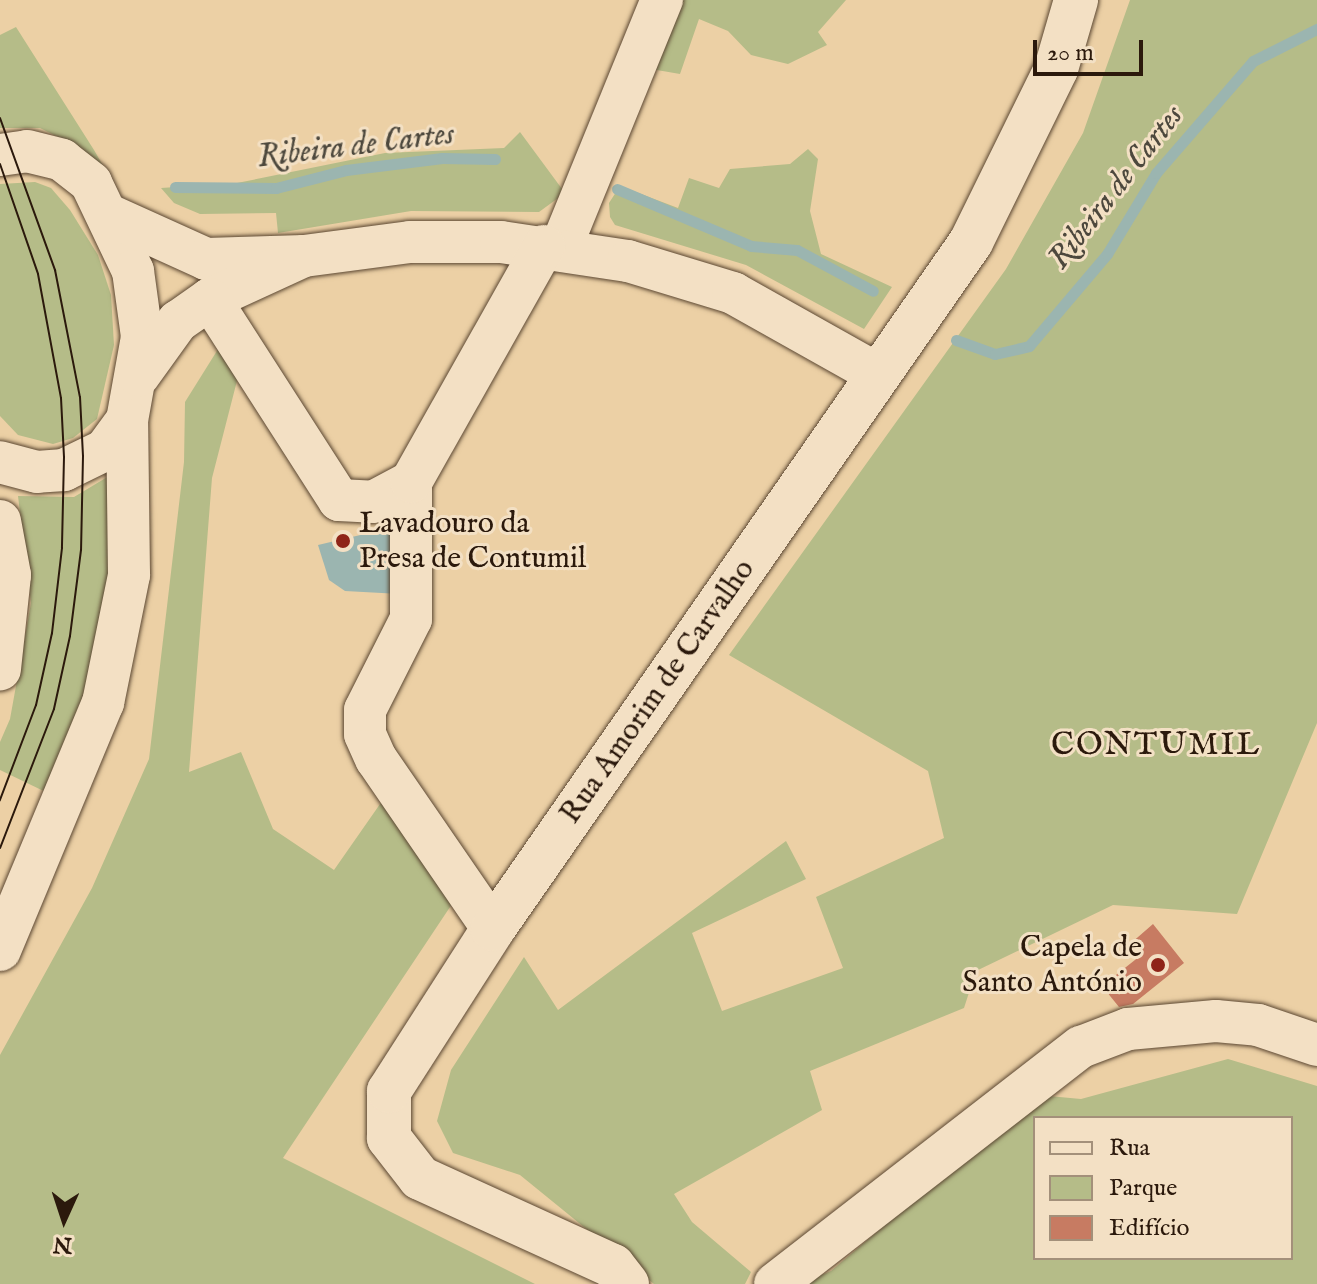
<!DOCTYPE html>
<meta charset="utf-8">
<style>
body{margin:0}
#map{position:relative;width:1317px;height:1284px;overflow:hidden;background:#ecd0a5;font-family:"IM FELL English",serif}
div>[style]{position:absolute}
.green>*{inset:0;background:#b5bc88}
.water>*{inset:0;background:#9bb5b0}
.stream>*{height:11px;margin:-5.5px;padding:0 5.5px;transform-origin:5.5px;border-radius:5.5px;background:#9bb5b0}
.building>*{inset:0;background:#c77b62}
.roads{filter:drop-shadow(0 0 2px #5b4732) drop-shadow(0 0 2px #5b4732)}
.street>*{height:42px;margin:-21px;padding:0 21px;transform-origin:21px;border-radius:21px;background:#f3e0c4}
.secondary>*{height:44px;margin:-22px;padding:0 22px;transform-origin:22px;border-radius:22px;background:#f3e0c4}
.tram>*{height:2px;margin:-1px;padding:0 1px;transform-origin:1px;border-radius:1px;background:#2b190c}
.dots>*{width:22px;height:22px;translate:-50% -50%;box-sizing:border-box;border:4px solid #f3e0c4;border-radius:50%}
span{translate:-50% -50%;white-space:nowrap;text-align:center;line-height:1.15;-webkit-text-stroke:6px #f3e0c4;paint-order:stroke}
.poi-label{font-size:30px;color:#2b190c}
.left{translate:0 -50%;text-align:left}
.right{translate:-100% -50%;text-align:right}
.street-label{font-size:30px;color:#2b190c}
.water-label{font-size:32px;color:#4d483d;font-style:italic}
.neighbourhood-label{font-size:32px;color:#2b190c;letter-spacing:2px}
.legend{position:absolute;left:1033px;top:1116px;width:260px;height:144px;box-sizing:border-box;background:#f3e0c4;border:2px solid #a3907a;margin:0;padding:10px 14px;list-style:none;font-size:24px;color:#2b190c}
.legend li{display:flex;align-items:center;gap:16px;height:40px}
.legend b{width:40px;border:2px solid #a3907a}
.north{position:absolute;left:24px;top:1180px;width:80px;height:80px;-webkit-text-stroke:6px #f3e0c4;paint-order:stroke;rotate:183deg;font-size:22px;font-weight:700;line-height:32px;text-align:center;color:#2b190c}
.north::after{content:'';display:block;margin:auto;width:28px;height:36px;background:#2b190c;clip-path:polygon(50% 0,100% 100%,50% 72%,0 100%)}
.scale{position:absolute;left:1033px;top:40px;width:110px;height:36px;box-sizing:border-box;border:4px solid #2b190c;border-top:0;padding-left:10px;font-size:24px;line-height:28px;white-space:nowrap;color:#2b190c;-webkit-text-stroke:6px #f3e0c4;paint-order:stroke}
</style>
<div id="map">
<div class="green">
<i style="clip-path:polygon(676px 0,846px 0,818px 32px,827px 45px,788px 64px,751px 55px,728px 31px,699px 19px,680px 74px,651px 69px)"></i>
<i style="clip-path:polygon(1130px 0,1317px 0,1317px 723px,1237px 914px,1113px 905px,976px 971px,964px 1008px,810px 1071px,822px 1110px,674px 1194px,692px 1222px,751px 1272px,745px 1284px,654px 1284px,520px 1175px,453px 1153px,437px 1121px,451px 1070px,524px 957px,558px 1010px,786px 841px,806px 879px,692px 933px,722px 1011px,843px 968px,816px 897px,944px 838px,928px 771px,729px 655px,1006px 269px,1083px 133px)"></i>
<i style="clip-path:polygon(16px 27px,94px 150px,121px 197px,70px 143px,40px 128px,0 128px,0 35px)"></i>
<i style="clip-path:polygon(520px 132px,565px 193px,539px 212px,411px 211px,278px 233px,276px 213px,200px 214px,174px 203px,161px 188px,237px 183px,385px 153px,504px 148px)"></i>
<i style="clip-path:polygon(808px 149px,818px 159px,810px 211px,821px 254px,892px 287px,864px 329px,746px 265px,615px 225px,610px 217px,609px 203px,620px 186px,678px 208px,689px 178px,719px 188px,730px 169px,790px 164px)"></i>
<i style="clip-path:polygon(35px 182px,51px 188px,70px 210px,98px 255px,111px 295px,114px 345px,97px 419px,73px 438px,53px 444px,18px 435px,0 416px,0 184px)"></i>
<i style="clip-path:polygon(220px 346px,239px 373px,212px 478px,189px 772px,241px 752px,273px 829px,334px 870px,387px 794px,454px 901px,283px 1158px,535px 1284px,0 1284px,0 1055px,92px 888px,149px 759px,184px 462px,185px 402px)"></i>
<i style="clip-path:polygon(109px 476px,108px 580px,85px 701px,54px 796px,0 770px,0 742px,10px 719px,31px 603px,18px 496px,74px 497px)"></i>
<i style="clip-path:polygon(evenodd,1228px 1059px,1317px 1086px,1317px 1284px,799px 1284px,831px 1271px,1038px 1095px,1081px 1099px,1228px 1059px,1035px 1118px,1291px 1118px,1291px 1258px,1035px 1258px,1035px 1118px)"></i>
</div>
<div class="water">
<i style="clip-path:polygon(390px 528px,400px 594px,345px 591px,329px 580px,318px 545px)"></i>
</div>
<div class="stream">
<i style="left:175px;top:187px;width:101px;rotate:0.6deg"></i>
<i style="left:276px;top:188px;width:72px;rotate:-14.4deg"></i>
<i style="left:346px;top:170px;width:97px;rotate:-7.1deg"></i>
<i style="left:442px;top:158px;width:53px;rotate:1.1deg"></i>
<i style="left:617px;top:189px;width:146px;rotate:23deg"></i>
<i style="left:751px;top:246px;width:46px;rotate:5deg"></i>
<i style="left:797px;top:250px;width:86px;rotate:28.3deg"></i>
<i style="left:956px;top:340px;width:41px;rotate:19.7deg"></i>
<i style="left:995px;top:354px;width:35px;rotate:-13deg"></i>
<i style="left:1029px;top:346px;width:121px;rotate:-49.7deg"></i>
<i style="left:1107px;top:254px;width:95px;rotate:-58.8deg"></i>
<i style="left:1156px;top:173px;width:148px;rotate:-49.1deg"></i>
<i style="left:1253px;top:61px;width:72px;rotate:-26.6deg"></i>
</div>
<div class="building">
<i style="clip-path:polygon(1153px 924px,1184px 963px,1133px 1004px,1119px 1007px,1102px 986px,1140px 956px,1130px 944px)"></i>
</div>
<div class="roads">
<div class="street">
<i style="left:0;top:155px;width:27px;rotate:-8deg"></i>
<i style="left:27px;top:151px;width:36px;rotate:14deg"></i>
<i style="left:62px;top:160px;width:37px;rotate:38deg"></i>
<i style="left:91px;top:183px;width:98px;rotate:64.5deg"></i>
<i style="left:133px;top:271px;width:67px;rotate:82.2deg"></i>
<i style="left:142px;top:337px;width:84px;rotate:100.2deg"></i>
<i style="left:127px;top:420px;width:37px;rotate:126deg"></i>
<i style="left:105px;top:450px;width:46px;rotate:154deg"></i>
<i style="left:64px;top:470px;width:27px;rotate:176deg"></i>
<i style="left:37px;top:472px;width:38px;rotate:-165deg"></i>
<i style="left:109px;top:215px;width:107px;rotate:24.4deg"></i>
<i style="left:206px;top:259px;width:98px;rotate:-1.8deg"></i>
<i style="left:304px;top:256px;width:103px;rotate:155.4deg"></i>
<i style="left:210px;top:299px;width:39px;rotate:145deg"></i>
<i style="left:178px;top:321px;width:67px;rotate:125.8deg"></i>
<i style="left:561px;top:247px;width:267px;rotate:-67.8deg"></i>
<i style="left:304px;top:256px;width:107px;rotate:-7.5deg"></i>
<i style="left:410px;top:242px;width:91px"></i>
<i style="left:501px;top:242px;width:128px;rotate:8.5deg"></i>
<i style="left:628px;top:261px;width:110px;rotate:16.9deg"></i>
<i style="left:733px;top:293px;width:167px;rotate:29.3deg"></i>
<i style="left:210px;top:299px;width:239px;rotate:57.3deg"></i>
<i style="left:339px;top:500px;width:34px;rotate:3deg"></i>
<i style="left:373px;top:502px;width:43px;rotate:-27.8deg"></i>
<i style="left:0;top:521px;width:55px;rotate:79.5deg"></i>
<i style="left:10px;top:575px;width:95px;rotate:96.1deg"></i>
<i style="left:493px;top:929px;width:206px;rotate:-124.5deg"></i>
<i style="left:376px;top:759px;width:27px;rotate:-114deg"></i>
<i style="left:365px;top:734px;width:24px;rotate:-90deg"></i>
<i style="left:365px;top:710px;width:102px;rotate:-63.2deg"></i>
<i style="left:411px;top:619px;width:137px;rotate:-90deg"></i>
<i style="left:411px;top:482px;width:271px;rotate:-60.6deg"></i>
<i style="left:0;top:950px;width:268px;rotate:-67.4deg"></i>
<i style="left:103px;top:703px;width:131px;rotate:-78.5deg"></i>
<i style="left:129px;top:575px;width:155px;rotate:-90.7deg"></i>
<i style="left:775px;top:1284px;width:387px;rotate:-37.8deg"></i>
<i style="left:1081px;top:1047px;width:50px;rotate:-21deg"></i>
<i style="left:1128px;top:1029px;width:88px;rotate:-5.2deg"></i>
<i style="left:1216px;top:1021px;width:42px;rotate:5.4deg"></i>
<i style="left:1258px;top:1025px;width:62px;rotate:18.7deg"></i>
</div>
<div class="secondary">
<i style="left:627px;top:1284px;width:23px;rotate:-128deg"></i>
<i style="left:613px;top:1266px;width:212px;rotate:-155.5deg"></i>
<i style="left:420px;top:1178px;width:51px;rotate:-127.8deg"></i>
<i style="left:389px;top:1138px;width:47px;rotate:-90deg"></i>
<i style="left:389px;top:1091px;width:193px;rotate:-57.3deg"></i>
<i style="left:493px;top:929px;width:837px;rotate:-55.17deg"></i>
<i style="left:971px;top:242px;width:193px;rotate:-63.8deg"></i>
<i style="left:1056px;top:69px;width:72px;rotate:-73.8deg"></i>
</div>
</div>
<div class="tram">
<i style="left:0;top:118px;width:162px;rotate:70.1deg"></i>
<i style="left:55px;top:270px;width:129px;rotate:78.9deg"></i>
<i style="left:80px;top:397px;width:59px;rotate:87.1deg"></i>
<i style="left:83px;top:456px;width:94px;rotate:91.2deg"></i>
<i style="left:81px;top:550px;width:87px;rotate:97.3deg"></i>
<i style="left:70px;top:636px;width:75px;rotate:102.4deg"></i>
<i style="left:54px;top:709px;width:149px;rotate:111.2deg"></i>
<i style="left:0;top:164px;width:116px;rotate:70.9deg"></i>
<i style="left:38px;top:274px;width:126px;rotate:79.5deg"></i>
<i style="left:61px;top:398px;width:59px;rotate:87.1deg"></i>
<i style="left:64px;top:457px;width:91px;rotate:91.3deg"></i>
<i style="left:62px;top:548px;width:86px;rotate:96.7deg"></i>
<i style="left:52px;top:633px;width:74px;rotate:102.5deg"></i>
<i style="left:36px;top:705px;width:102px;rotate:110.8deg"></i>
</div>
<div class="dots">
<i style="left:343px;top:541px;background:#8f2418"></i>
<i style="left:1158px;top:965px;background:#8f2418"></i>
</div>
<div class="poi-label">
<span class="left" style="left:359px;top:541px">Lavadouro da<br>Presa de Contumil</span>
<span class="right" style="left:1142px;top:965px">Capela de<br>Santo António</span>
</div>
<div class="street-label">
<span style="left:658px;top:692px;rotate:-55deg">Rua Amorim de Carvalho</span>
</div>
<div class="water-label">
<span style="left:356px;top:147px;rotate:-7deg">Ribeira de Cartes</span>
<span style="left:1117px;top:188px;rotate:-52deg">Ribeira de Cartes</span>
</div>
<div class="neighbourhood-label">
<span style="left:1156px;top:746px">CONTUMIL</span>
</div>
<ul class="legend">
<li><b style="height:10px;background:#f3e0c4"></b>Rua</li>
<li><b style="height:22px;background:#b5bc88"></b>Parque</li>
<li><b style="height:22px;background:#c77b62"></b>Edifício</li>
</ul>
<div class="north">N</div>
<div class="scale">20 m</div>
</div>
